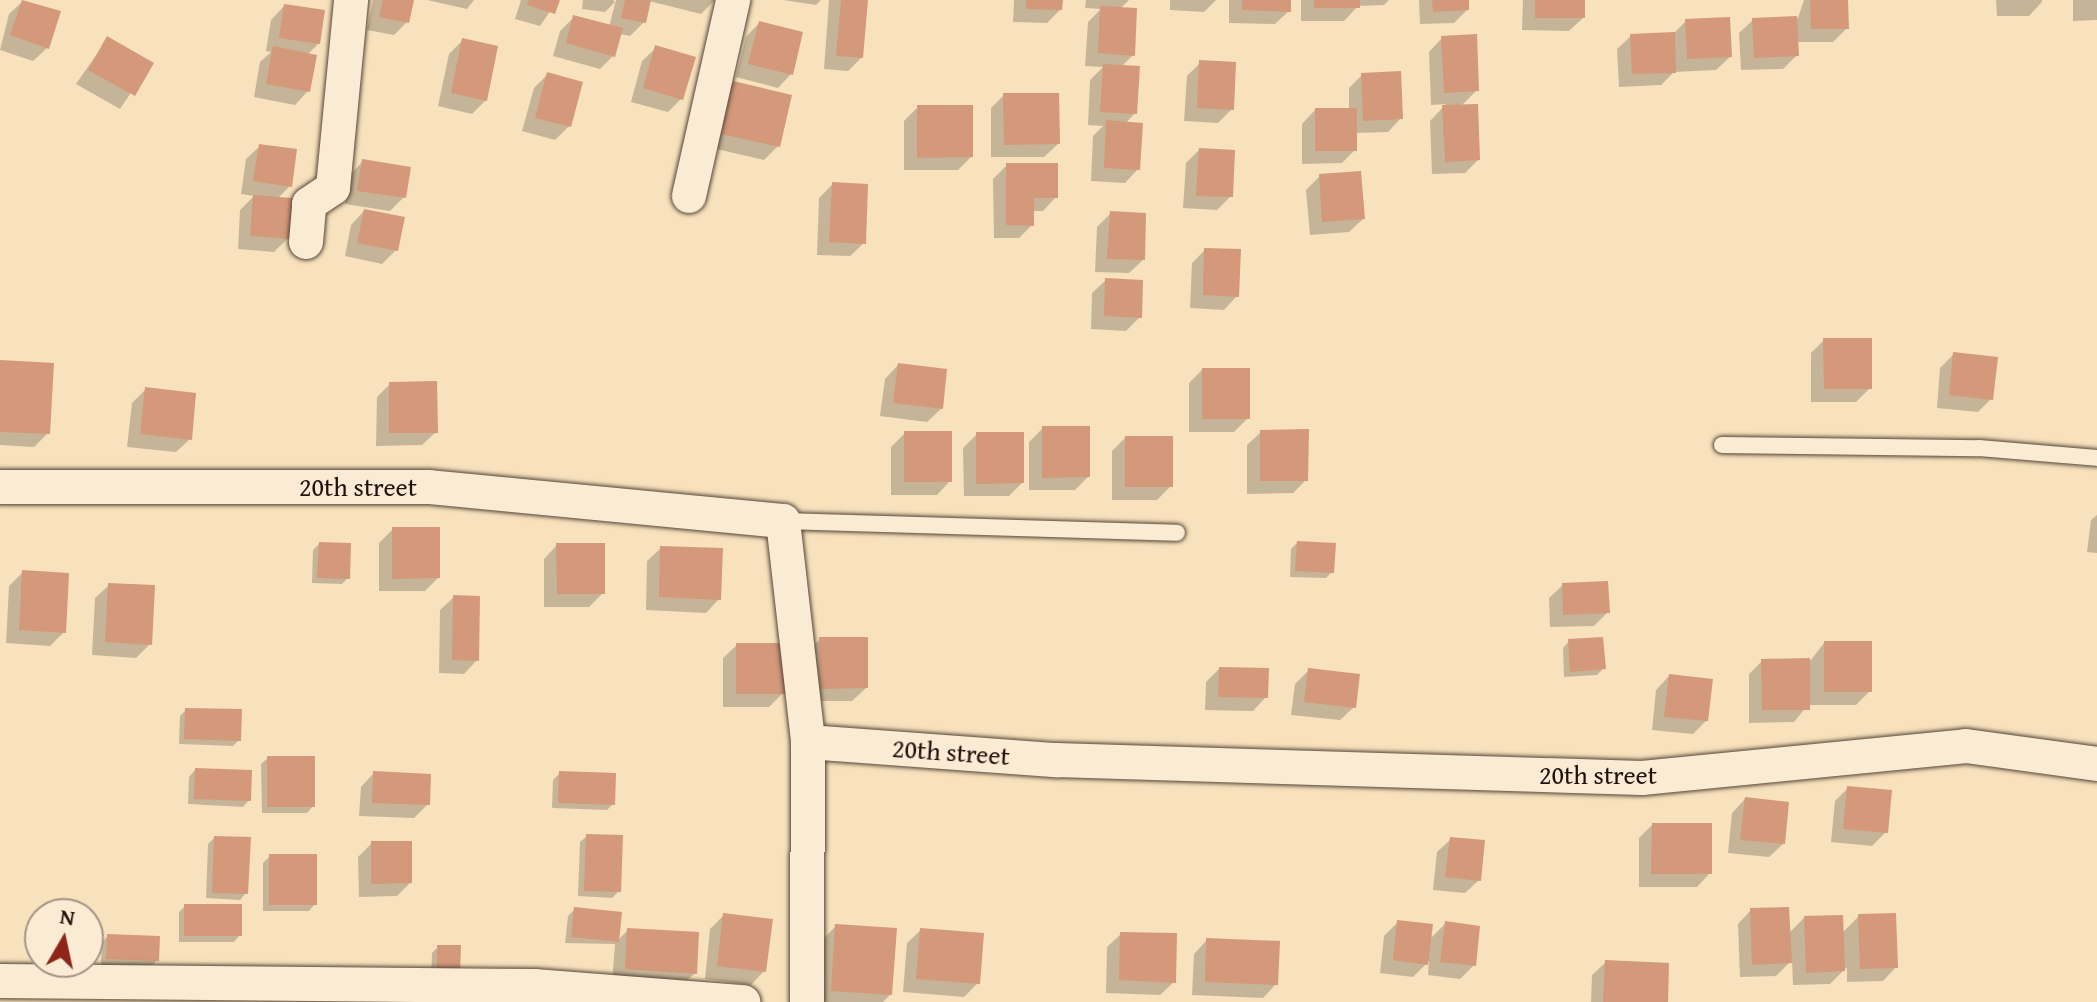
<!DOCTYPE html>
<style>
body{margin:0}
#map{position:relative;width:2097px;height:1002px;overflow:hidden;background:#f7e2bd;font-family:"Gentium Book Plus",serif}
div>[style]{position:absolute}
.shadow>*{inset:0;background:#0003}
.building>*{inset:0;background:#d4987a}
.roads{filter:drop-shadow(0 0 2px #574538) drop-shadow(0 0 2px #574538)}
.service>*{height:16px;margin:-8px;padding:0 8px;transform-origin:8px;border-radius:8px;background:#faecd4}
.minor>*{height:34px;margin:-17px;padding:0 17px;transform-origin:17px;border-radius:17px;background:#faecd4}
span{translate:-50% -50%;white-space:nowrap;text-align:center;line-height:1.15;-webkit-text-stroke:6px #faecd4;paint-order:stroke}
.street-label{font-size:26px;color:#22110b}
.north{position:absolute;left:24px;top:898px;width:80px;height:80px;box-sizing:border-box;background:#faecd4;border:2px solid #a49484;border-radius:50%;rotate:9deg;font-size:22px;font-weight:700;line-height:32px;text-align:center;color:#22110b}
.north::after{content:'';display:block;margin:auto;width:28px;height:36px;background:#8f2418;clip-path:polygon(50% 0,100% 100%,50% 72%,0 100%)}
</style>
<div id="map">
<div class="shadow">
<i style="clip-path:polygon(373px 0,411px 0,407px 22px,394px 35px,367px 30px)"></i>
<i style="clip-path:polygon(427px 0,474px 0,467px 9px)"></i>
<i style="clip-path:polygon(521px 0,558px 0,540px 26px,515px 19px)"></i>
<i style="clip-path:polygon(583px 0,613px 0,615px 2px,605px 12px,582px 9px)"></i>
<i style="clip-path:polygon(616px 0,715px 0,701px 14px,649px 1px,644px 22px,630px 36px,620px 34px,613px 56px,600px 69px,553px 56px,560px 31px,574px 17px,609px 27px)"></i>
<i style="clip-path:polygon(783px 0,821px 0,816px 5px)"></i>
<i style="clip-path:polygon(829px 0,866px 0,862px 57px,848px 71px,824px 69px)"></i>
<i style="clip-path:polygon(1014px 0,1061px 0,1060px 10px,1047px 23px,1013px 22px)"></i>
<i style="clip-path:polygon(1086px 0,1129px 0,1120px 9px,1133px 55px,1121px 67px,1135px 113px,1125px 124px,1138px 169px,1125px 183px,1091px 181px,1093px 136px,1103px 126px,1088px 125px,1090px 80px,1103px 67px,1085px 66px,1088px 22px,1101px 9px,1085px 8px)"></i>
<i style="clip-path:polygon(1170px 0,1216px 0,1204px 12px,1170px 10px)"></i>
<i style="clip-path:polygon(1229px 0,1289px 0,1289px 11px,1275px 24px,1229px 23px)"></i>
<i style="clip-path:polygon(1301px 0,1389px 0,1384px 5px,1358px 6px,1344px 21px,1301px 21px)"></i>
<i style="clip-path:polygon(1419px 0,1467px 0,1467px 10px,1454px 23px,1420px 24px)"></i>
<i style="clip-path:polygon(1523px 0,1583px 0,1583px 18px,1569px 31px,1522px 30px)"></i>
<i style="clip-path:polygon(1804px 0,1846px 0,1847px 28px,1833px 42px,1796px 42px,1797px 55px,1783px 69px,1741px 70px,1739px 33px,1753px 20px,1798px 18px)"></i>
<i style="clip-path:polygon(1996px 0,2042px 0,2042px 2px,2029px 16px,1997px 16px)"></i>
<i style="clip-path:polygon(2073px 0,2097px 0,2097px 20px,2073px 21px)"></i>
<i style="clip-path:polygon(23px 1px,47px 48px,33px 61px,0 50px,9px 14px)"></i>
<i style="clip-path:polygon(284px 6px,319px 43px,307px 55px,308px 91px,295px 105px,254px 97px,260px 62px,271px 52px,266px 51px,271px 20px)"></i>
<i style="clip-path:polygon(1686px 21px,1730px 57px,1716px 70px,1674px 72px,1661px 85px,1619px 87px,1617px 49px,1631px 36px,1673px 34px)"></i>
<i style="clip-path:polygon(759px 23px,791px 74px,778px 88px,736px 77px,746px 37px)"></i>
<i style="clip-path:polygon(108px 38px,151px 63px,120px 109px,76px 84px)"></i>
<i style="clip-path:polygon(1442px 38px,1477px 90px,1461px 106px,1478px 160px,1465px 173px,1432px 174px,1430px 121px,1446px 104px,1431px 105px,1429px 52px)"></i>
<i style="clip-path:polygon(462px 41px,486px 100px,472px 114px,438px 106px,449px 54px)"></i>
<i style="clip-path:polygon(656px 48px,681px 99px,668px 112px,631px 102px,642px 61px)"></i>
<i style="clip-path:polygon(1200px 63px,1232px 109px,1218px 123px,1184px 121px,1187px 76px)"></i>
<i style="clip-path:polygon(548px 74px,569px 126px,555px 140px,522px 131px,534px 88px)"></i>
<i style="clip-path:polygon(1362px 75px,1401px 118px,1388px 132px,1355px 133px,1355px 150px,1342px 163px,1302px 164px,1302px 124px,1315px 110px,1349px 110px,1349px 88px)"></i>
<i style="clip-path:polygon(733px 83px,778px 146px,764px 160px,708px 147px,720px 97px)"></i>
<i style="clip-path:polygon(1004px 95px,1058px 144px,1044px 157px,991px 157px,991px 108px)"></i>
<i style="clip-path:polygon(918px 107px,971px 157px,958px 170px,904px 170px,904px 121px)"></i>
<i style="clip-path:polygon(260px 146px,290px 186px,277px 199px,288px 238px,274px 252px,238px 249px,240px 210px,254px 196px,241px 194px,246px 159px)"></i>
<i style="clip-path:polygon(1199px 150px,1231px 196px,1217px 210px,1183px 208px,1186px 163px)"></i>
<i style="clip-path:polygon(363px 161px,404px 197px,390px 211px,345px 204px,350px 175px)"></i>
<i style="clip-path:polygon(1007px 165px,1056px 197px,1043px 211px,1032px 211px,1032px 225px,1019px 238px,994px 238px,993px 179px)"></i>
<i style="clip-path:polygon(1320px 176px,1363px 219px,1349px 232px,1310px 235px,1306px 190px)"></i>
<i style="clip-path:polygon(833px 184px,864px 243px,850px 256px,817px 255px,819px 198px)"></i>
<i style="clip-path:polygon(364px 211px,396px 250px,382px 264px,345px 256px,351px 225px)"></i>
<i style="clip-path:polygon(1111px 213px,1143px 260px,1129px 273px,1095px 272px,1097px 227px)"></i>
<i style="clip-path:polygon(1205px 250px,1237px 296px,1224px 310px,1190px 308px,1192px 263px)"></i>
<i style="clip-path:polygon(1106px 280px,1140px 317px,1126px 331px,1091px 329px,1092px 293px)"></i>
<i style="clip-path:polygon(1824px 340px,1870px 388px,1856px 402px,1811px 402px,1811px 353px)"></i>
<i style="clip-path:polygon(1954px 354px,1991px 399px,1978px 412px,1937px 408px,1940px 368px)"></i>
<i style="clip-path:polygon(0 362px,48px 433px,34px 447px,0 445px)"></i>
<i style="clip-path:polygon(898px 365px,941px 409px,927px 422px,880px 416px,885px 379px)"></i>
<i style="clip-path:polygon(1202px 370px,1248px 418px,1234px 432px,1189px 432px,1189px 383px)"></i>
<i style="clip-path:polygon(390px 384px,436px 432px,422px 445px,376px 446px,377px 397px)"></i>
<i style="clip-path:polygon(145px 390px,190px 439px,176px 452px,127px 447px,132px 403px)"></i>
<i style="clip-path:polygon(1043px 428px,1088px 477px,1075px 490px,1029px 490px,1029px 442px)"></i>
<i style="clip-path:polygon(1261px 432px,1306px 480px,1293px 493px,1247px 494px,1247px 445px)"></i>
<i style="clip-path:polygon(905px 433px,950px 481px,937px 495px,891px 495px,891px 447px)"></i>
<i style="clip-path:polygon(977px 434px,1022px 483px,1009px 496px,964px 496px,963px 448px)"></i>
<i style="clip-path:polygon(1125px 438px,1171px 486px,1157px 500px,1112px 500px,1112px 451px)"></i>
<i style="clip-path:polygon(2097px 515px,2097px 553px,2087px 552px,2091px 520px)"></i>
<i style="clip-path:polygon(393px 529px,438px 578px,425px 591px,379px 591px,379px 543px)"></i>
<i style="clip-path:polygon(1297px 543px,1332px 572px,1326px 578px,1290px 577px,1291px 549px)"></i>
<i style="clip-path:polygon(319px 544px,348px 578px,342px 584px,312px 583px,313px 550px)"></i>
<i style="clip-path:polygon(557px 545px,603px 593px,589px 607px,544px 607px,544px 559px)"></i>
<i style="clip-path:polygon(661px 548px,719px 599px,706px 613px,646px 610px,647px 561px)"></i>
<i style="clip-path:polygon(23px 572px,64px 632px,50px 646px,6px 643px,9px 586px)"></i>
<i style="clip-path:polygon(109px 585px,150px 644px,136px 658px,92px 655px,95px 598px)"></i>
<i style="clip-path:polygon(1563px 585px,1608px 612px,1594px 626px,1550px 627px,1549px 598px)"></i>
<i style="clip-path:polygon(454px 597px,477px 660px,464px 674px,439px 673px,440px 610px)"></i>
<i style="clip-path:polygon(820px 639px,866px 688px,852px 701px,807px 701px,807px 653px)"></i>
<i style="clip-path:polygon(1569px 641px,1603px 669px,1597px 675px,1564px 677px,1563px 648px)"></i>
<i style="clip-path:polygon(1824px 643px,1870px 691px,1856px 705px,1808px 705px,1794px 722px,1749px 723px,1749px 674px,1762px 661px,1811px 660px)"></i>
<i style="clip-path:polygon(737px 645px,783px 693px,769px 707px,723px 707px,723px 658px)"></i>
<i style="clip-path:polygon(1219px 669px,1266px 697px,1253px 711px,1205px 710px,1206px 682px)"></i>
<i style="clip-path:polygon(1309px 670px,1354px 707px,1340px 720px,1291px 715px,1295px 684px)"></i>
<i style="clip-path:polygon(1669px 676px,1707px 720px,1693px 734px,1652px 730px,1656px 690px)"></i>
<i style="clip-path:polygon(186px 710px,239px 740px,233px 746px,179px 744px,180px 716px)"></i>
<i style="clip-path:polygon(268px 758px,313px 806px,307px 813px,262px 813px,261px 764px)"></i>
<i style="clip-path:polygon(195px 770px,249px 800px,243px 807px,188px 804px,189px 777px)"></i>
<i style="clip-path:polygon(374px 773px,428px 804px,414px 818px,359px 816px,361px 787px)"></i>
<i style="clip-path:polygon(559px 774px,613px 804px,607px 810px,552px 808px,553px 780px)"></i>
<i style="clip-path:polygon(1848px 788px,1886px 832px,1872px 846px,1831px 842px,1835px 801px)"></i>
<i style="clip-path:polygon(1745px 799px,1783px 844px,1769px 857px,1728px 853px,1732px 813px)"></i>
<i style="clip-path:polygon(1652px 825px,1710px 873px,1697px 887px,1639px 887px,1639px 838px)"></i>
<i style="clip-path:polygon(587px 836px,619px 891px,612px 898px,578px 896px,580px 842px)"></i>
<i style="clip-path:polygon(214px 838px,246px 893px,240px 900px,206px 898px,208px 844px)"></i>
<i style="clip-path:polygon(1451px 839px,1479px 880px,1465px 893px,1433px 890px,1437px 852px)"></i>
<i style="clip-path:polygon(372px 843px,410px 883px,397px 896px,359px 897px,358px 857px)"></i>
<i style="clip-path:polygon(270px 856px,315px 904px,309px 911px,263px 911px,263px 863px)"></i>
<i style="clip-path:polygon(185px 906px,240px 935px,234px 942px,179px 942px,179px 912px)"></i>
<i style="clip-path:polygon(575px 909px,617px 941px,628px 930px,695px 973px,681px 986px,612px 982px,615px 944px,565px 943px,568px 916px)"></i>
<i style="clip-path:polygon(1751px 910px,1788px 934px,1804px 918px,1842px 933px,1859px 916px,1896px 967px,1883px 981px,1847px 982px,1847px 967px,1830px 984px,1793px 985px,1792px 960px,1776px 976px,1740px 977px,1738px 924px)"></i>
<i style="clip-path:polygon(724px 915px,764px 971px,751px 985px,705px 979px,710px 929px)"></i>
<i style="clip-path:polygon(1398px 922px,1429px 940px,1445px 924px,1474px 965px,1460px 979px,1428px 975px,1429px 961px,1413px 977px,1380px 973px,1384px 936px)"></i>
<i style="clip-path:polygon(836px 926px,891px 994px,883px 1002px,818px 1002px,822px 940px)"></i>
<i style="clip-path:polygon(921px 930px,978px 983px,964px 997px,903px 992px,907px 943px)"></i>
<i style="clip-path:polygon(1121px 934px,1174px 982px,1160px 995px,1106px 993px,1107px 947px)"></i>
<i style="clip-path:polygon(108px 936px,157px 960px,151px 967px,101px 965px,102px 942px)"></i>
<i style="clip-path:polygon(1207px 940px,1276px 984px,1263px 998px,1192px 995px,1194px 954px)"></i>
<i style="clip-path:polygon(438px 947px,459px 947px,431px 982px,432px 953px)"></i>
<i style="clip-path:polygon(1606px 962px,1666px 1002px,1591px 1002px,1592px 975px)"></i>
</div>
<div class="building">
<i style="clip-path:polygon(22px 0,61px 11px,49px 49px,10px 35px)"></i>
<i style="clip-path:polygon(383px 0,414px 0,409px 23px,379px 17px)"></i>
<i style="clip-path:polygon(529px 0,560px 0,555px 14px,527px 5px)"></i>
<i style="clip-path:polygon(625px 0,651px 0,646px 23px,621px 18px)"></i>
<i style="clip-path:polygon(841px 0,868px 0,863px 58px,836px 56px)"></i>
<i style="clip-path:polygon(1026px 0,1063px 0,1062px 10px,1026px 9px)"></i>
<i style="clip-path:polygon(1242px 0,1291px 0,1291px 12px,1242px 10px)"></i>
<i style="clip-path:polygon(1314px 0,1360px 0,1360px 8px,1314px 8px)"></i>
<i style="clip-path:polygon(1432px 0,1469px 0,1469px 10px,1433px 12px)"></i>
<i style="clip-path:polygon(1535px 0,1585px 0,1585px 18px,1535px 18px)"></i>
<i style="clip-path:polygon(1810px 0,1848px 0,1849px 29px,1811px 29px)"></i>
<i style="clip-path:polygon(284px 4px,325px 10px,320px 44px,279px 38px)"></i>
<i style="clip-path:polygon(1100px 6px,1137px 8px,1135px 56px,1098px 53px)"></i>
<i style="clip-path:polygon(573px 15px,623px 28px,615px 57px,566px 43px)"></i>
<i style="clip-path:polygon(1797px 16px,1799px 56px,1754px 58px,1752px 18px)"></i>
<i style="clip-path:polygon(1730px 17px,1732px 57px,1687px 59px,1685px 19px)"></i>
<i style="clip-path:polygon(759px 21px,803px 32px,793px 75px,748px 64px)"></i>
<i style="clip-path:polygon(1675px 32px,1676px 73px,1632px 74px,1630px 34px)"></i>
<i style="clip-path:polygon(1477px 34px,1479px 91px,1444px 93px,1441px 36px)"></i>
<i style="clip-path:polygon(107px 36px,154px 63px,135px 96px,88px 70px)"></i>
<i style="clip-path:polygon(462px 38px,498px 46px,487px 101px,451px 93px)"></i>
<i style="clip-path:polygon(655px 45px,696px 57px,683px 100px,643px 88px)"></i>
<i style="clip-path:polygon(273px 46px,317px 55px,310px 92px,266px 84px)"></i>
<i style="clip-path:polygon(1199px 60px,1236px 62px,1234px 110px,1197px 108px)"></i>
<i style="clip-path:polygon(1103px 64px,1140px 66px,1137px 114px,1100px 112px)"></i>
<i style="clip-path:polygon(1401px 71px,1403px 119px,1363px 121px,1361px 73px)"></i>
<i style="clip-path:polygon(547px 72px,583px 82px,571px 127px,535px 118px)"></i>
<i style="clip-path:polygon(733px 81px,792px 95px,780px 147px,721px 134px)"></i>
<i style="clip-path:polygon(1003px 93px,1059px 93px,1060px 144px,1004px 145px)"></i>
<i style="clip-path:polygon(1478px 104px,1480px 160px,1445px 162px,1442px 105px)"></i>
<i style="clip-path:polygon(917px 105px,973px 105px,973px 157px,917px 158px)"></i>
<i style="clip-path:polygon(1315px 108px,1357px 108px,1357px 151px,1315px 151px)"></i>
<i style="clip-path:polygon(1106px 120px,1143px 123px,1140px 170px,1104px 168px)"></i>
<i style="clip-path:polygon(259px 144px,297px 149px,292px 187px,253px 181px)"></i>
<i style="clip-path:polygon(1199px 148px,1235px 150px,1233px 197px,1196px 196px)"></i>
<i style="clip-path:polygon(362px 159px,411px 167px,406px 198px,357px 191px)"></i>
<i style="clip-path:polygon(1006px 163px,1058px 163px,1058px 198px,1034px 198px,1034px 226px,1006px 225px)"></i>
<i style="clip-path:polygon(1361px 171px,1365px 219px,1322px 222px,1319px 174px)"></i>
<i style="clip-path:polygon(832px 182px,868px 184px,866px 244px,829px 242px)"></i>
<i style="clip-path:polygon(253px 195px,292px 198px,290px 239px,250px 236px)"></i>
<i style="clip-path:polygon(364px 209px,405px 217px,398px 251px,357px 243px)"></i>
<i style="clip-path:polygon(1110px 211px,1146px 213px,1145px 260px,1107px 259px)"></i>
<i style="clip-path:polygon(1204px 248px,1241px 249px,1239px 297px,1203px 295px)"></i>
<i style="clip-path:polygon(1105px 278px,1143px 280px,1142px 318px,1104px 316px)"></i>
<i style="clip-path:polygon(1823px 338px,1872px 338px,1872px 389px,1824px 389px)"></i>
<i style="clip-path:polygon(1953px 352px,1998px 357px,1993px 400px,1949px 395px)"></i>
<i style="clip-path:polygon(0 360px,54px 363px,50px 434px,0 432px)"></i>
<i style="clip-path:polygon(898px 363px,947px 369px,943px 409px,893px 403px)"></i>
<i style="clip-path:polygon(1202px 368px,1250px 368px,1250px 419px,1202px 419px)"></i>
<i style="clip-path:polygon(437px 381px,438px 433px,389px 433px,389px 382px)"></i>
<i style="clip-path:polygon(145px 387px,196px 393px,192px 440px,140px 434px)"></i>
<i style="clip-path:polygon(1042px 426px,1090px 426px,1090px 477px,1042px 478px)"></i>
<i style="clip-path:polygon(1309px 429px,1308px 481px,1260px 481px,1260px 430px)"></i>
<i style="clip-path:polygon(904px 431px,952px 431px,952px 482px,904px 482px)"></i>
<i style="clip-path:polygon(976px 432px,1024px 432px,1024px 483px,976px 484px)"></i>
<i style="clip-path:polygon(1125px 436px,1173px 436px,1173px 487px,1125px 487px)"></i>
<i style="clip-path:polygon(392px 527px,440px 527px,440px 578px,392px 579px)"></i>
<i style="clip-path:polygon(1297px 541px,1336px 543px,1334px 573px,1295px 571px)"></i>
<i style="clip-path:polygon(319px 542px,351px 543px,350px 579px,317px 578px)"></i>
<i style="clip-path:polygon(556px 543px,605px 543px,605px 594px,557px 594px)"></i>
<i style="clip-path:polygon(660px 546px,723px 548px,721px 600px,659px 597px)"></i>
<i style="clip-path:polygon(22px 570px,69px 573px,66px 633px,19px 630px)"></i>
<i style="clip-path:polygon(1608px 581px,1610px 613px,1563px 615px,1562px 583px)"></i>
<i style="clip-path:polygon(108px 583px,155px 585px,152px 645px,105px 642px)"></i>
<i style="clip-path:polygon(453px 595px,480px 596px,479px 661px,452px 660px)"></i>
<i style="clip-path:polygon(819px 637px,868px 637px,868px 688px,820px 689px)"></i>
<i style="clip-path:polygon(1603px 637px,1606px 669px,1570px 672px,1568px 639px)"></i>
<i style="clip-path:polygon(1824px 641px,1872px 641px,1872px 692px,1824px 692px)"></i>
<i style="clip-path:polygon(736px 643px,784px 643px,785px 694px,736px 694px)"></i>
<i style="clip-path:polygon(1810px 658px,1810px 710px,1762px 710px,1761px 659px)"></i>
<i style="clip-path:polygon(1219px 667px,1269px 668px,1268px 698px,1218px 697px)"></i>
<i style="clip-path:polygon(1308px 668px,1360px 674px,1356px 708px,1304px 702px)"></i>
<i style="clip-path:polygon(1669px 674px,1713px 679px,1708px 721px,1664px 717px)"></i>
<i style="clip-path:polygon(185px 708px,242px 709px,241px 741px,184px 739px)"></i>
<i style="clip-path:polygon(267px 756px,315px 756px,315px 807px,267px 807px)"></i>
<i style="clip-path:polygon(195px 768px,252px 770px,251px 801px,194px 799px)"></i>
<i style="clip-path:polygon(373px 771px,431px 774px,430px 805px,372px 803px)"></i>
<i style="clip-path:polygon(559px 771px,616px 773px,615px 805px,558px 803px)"></i>
<i style="clip-path:polygon(1847px 786px,1892px 790px,1888px 833px,1843px 829px)"></i>
<i style="clip-path:polygon(1745px 797px,1789px 802px,1785px 844px,1740px 840px)"></i>
<i style="clip-path:polygon(1652px 823px,1712px 823px,1712px 874px,1651px 874px)"></i>
<i style="clip-path:polygon(586px 834px,623px 835px,621px 892px,584px 891px)"></i>
<i style="clip-path:polygon(214px 836px,251px 837px,248px 894px,212px 893px)"></i>
<i style="clip-path:polygon(1450px 837px,1485px 840px,1481px 881px,1445px 877px)"></i>
<i style="clip-path:polygon(371px 841px,412px 841px,412px 883px,371px 884px)"></i>
<i style="clip-path:polygon(269px 854px,317px 854px,317px 905px,269px 905px)"></i>
<i style="clip-path:polygon(184px 904px,242px 904px,242px 936px,184px 936px)"></i>
<i style="clip-path:polygon(574px 907px,622px 912px,619px 942px,571px 937px)"></i>
<i style="clip-path:polygon(1789px 907px,1792px 963px,1752px 965px,1750px 908px)"></i>
<i style="clip-path:polygon(723px 913px,773px 919px,766px 972px,717px 966px)"></i>
<i style="clip-path:polygon(1896px 913px,1898px 968px,1860px 969px,1858px 914px)"></i>
<i style="clip-path:polygon(1843px 915px,1845px 971px,1806px 973px,1804px 916px)"></i>
<i style="clip-path:polygon(1397px 920px,1433px 924px,1428px 965px,1393px 960px)"></i>
<i style="clip-path:polygon(1445px 921px,1480px 926px,1476px 966px,1440px 962px)"></i>
<i style="clip-path:polygon(835px 924px,897px 928px,892px 995px,831px 991px)"></i>
<i style="clip-path:polygon(627px 928px,699px 932px,697px 974px,625px 969px)"></i>
<i style="clip-path:polygon(920px 928px,984px 933px,980px 984px,916px 979px)"></i>
<i style="clip-path:polygon(1120px 932px,1177px 933px,1176px 983px,1119px 980px)"></i>
<i style="clip-path:polygon(107px 934px,160px 936px,159px 961px,106px 959px)"></i>
<i style="clip-path:polygon(1206px 938px,1280px 941px,1278px 985px,1205px 982px)"></i>
<i style="clip-path:polygon(437px 945px,461px 945px,460px 976px,437px 976px)"></i>
<i style="clip-path:polygon(1605px 960px,1669px 963px,1668px 1002px,1603px 1002px)"></i>
</div>
<div class="roads">
<div class="service">
<i style="left:1722px;top:445px;width:257px;rotate:0.7deg"></i>
<i style="left:1979px;top:448px;width:118px;rotate:4.8deg"></i>
<i style="left:783px;top:521px;width:394px;rotate:1.7deg"></i>
</div>
<div class="minor">
<i style="left:689px;top:196px;width:201px;rotate:-77.3deg"></i>
<i style="left:306px;top:242px;width:38px;rotate:-85deg"></i>
<i style="left:309px;top:204px;width:29px;rotate:-34deg"></i>
<i style="left:333px;top:188px;width:189px;rotate:-84.5deg"></i>
<i style="left:0;top:487px;width:429px"></i>
<i style="left:429px;top:487px;width:356px;rotate:5.5deg"></i>
<i style="left:783px;top:521px;width:222px;rotate:83.5deg"></i>
<i style="left:808px;top:742px;width:249px;rotate:4.2deg"></i>
<i style="left:1056px;top:760px;width:586px;rotate:1.76deg"></i>
<i style="left:1642px;top:778px;width:326px;rotate:-5.6deg"></i>
<i style="left:1966px;top:746px;width:132px;rotate:7.8deg"></i>
<i style="left:0;top:981px;width:534px;rotate:0.54deg"></i>
<i style="left:534px;top:986px;width:210px;rotate:4.4deg"></i>
<i style="left:807px;top:1002px;width:260px;rotate:-89.8deg"></i>
</div>
</div>
<div class="street-label">
<span style="left:358px;top:487px">20th street</span>
<span style="left:951px;top:752px;rotate:4deg">20th street</span>
<span style="left:1598px;top:775px">20th street</span>
</div>
<div class="north">N</div>
</div>
